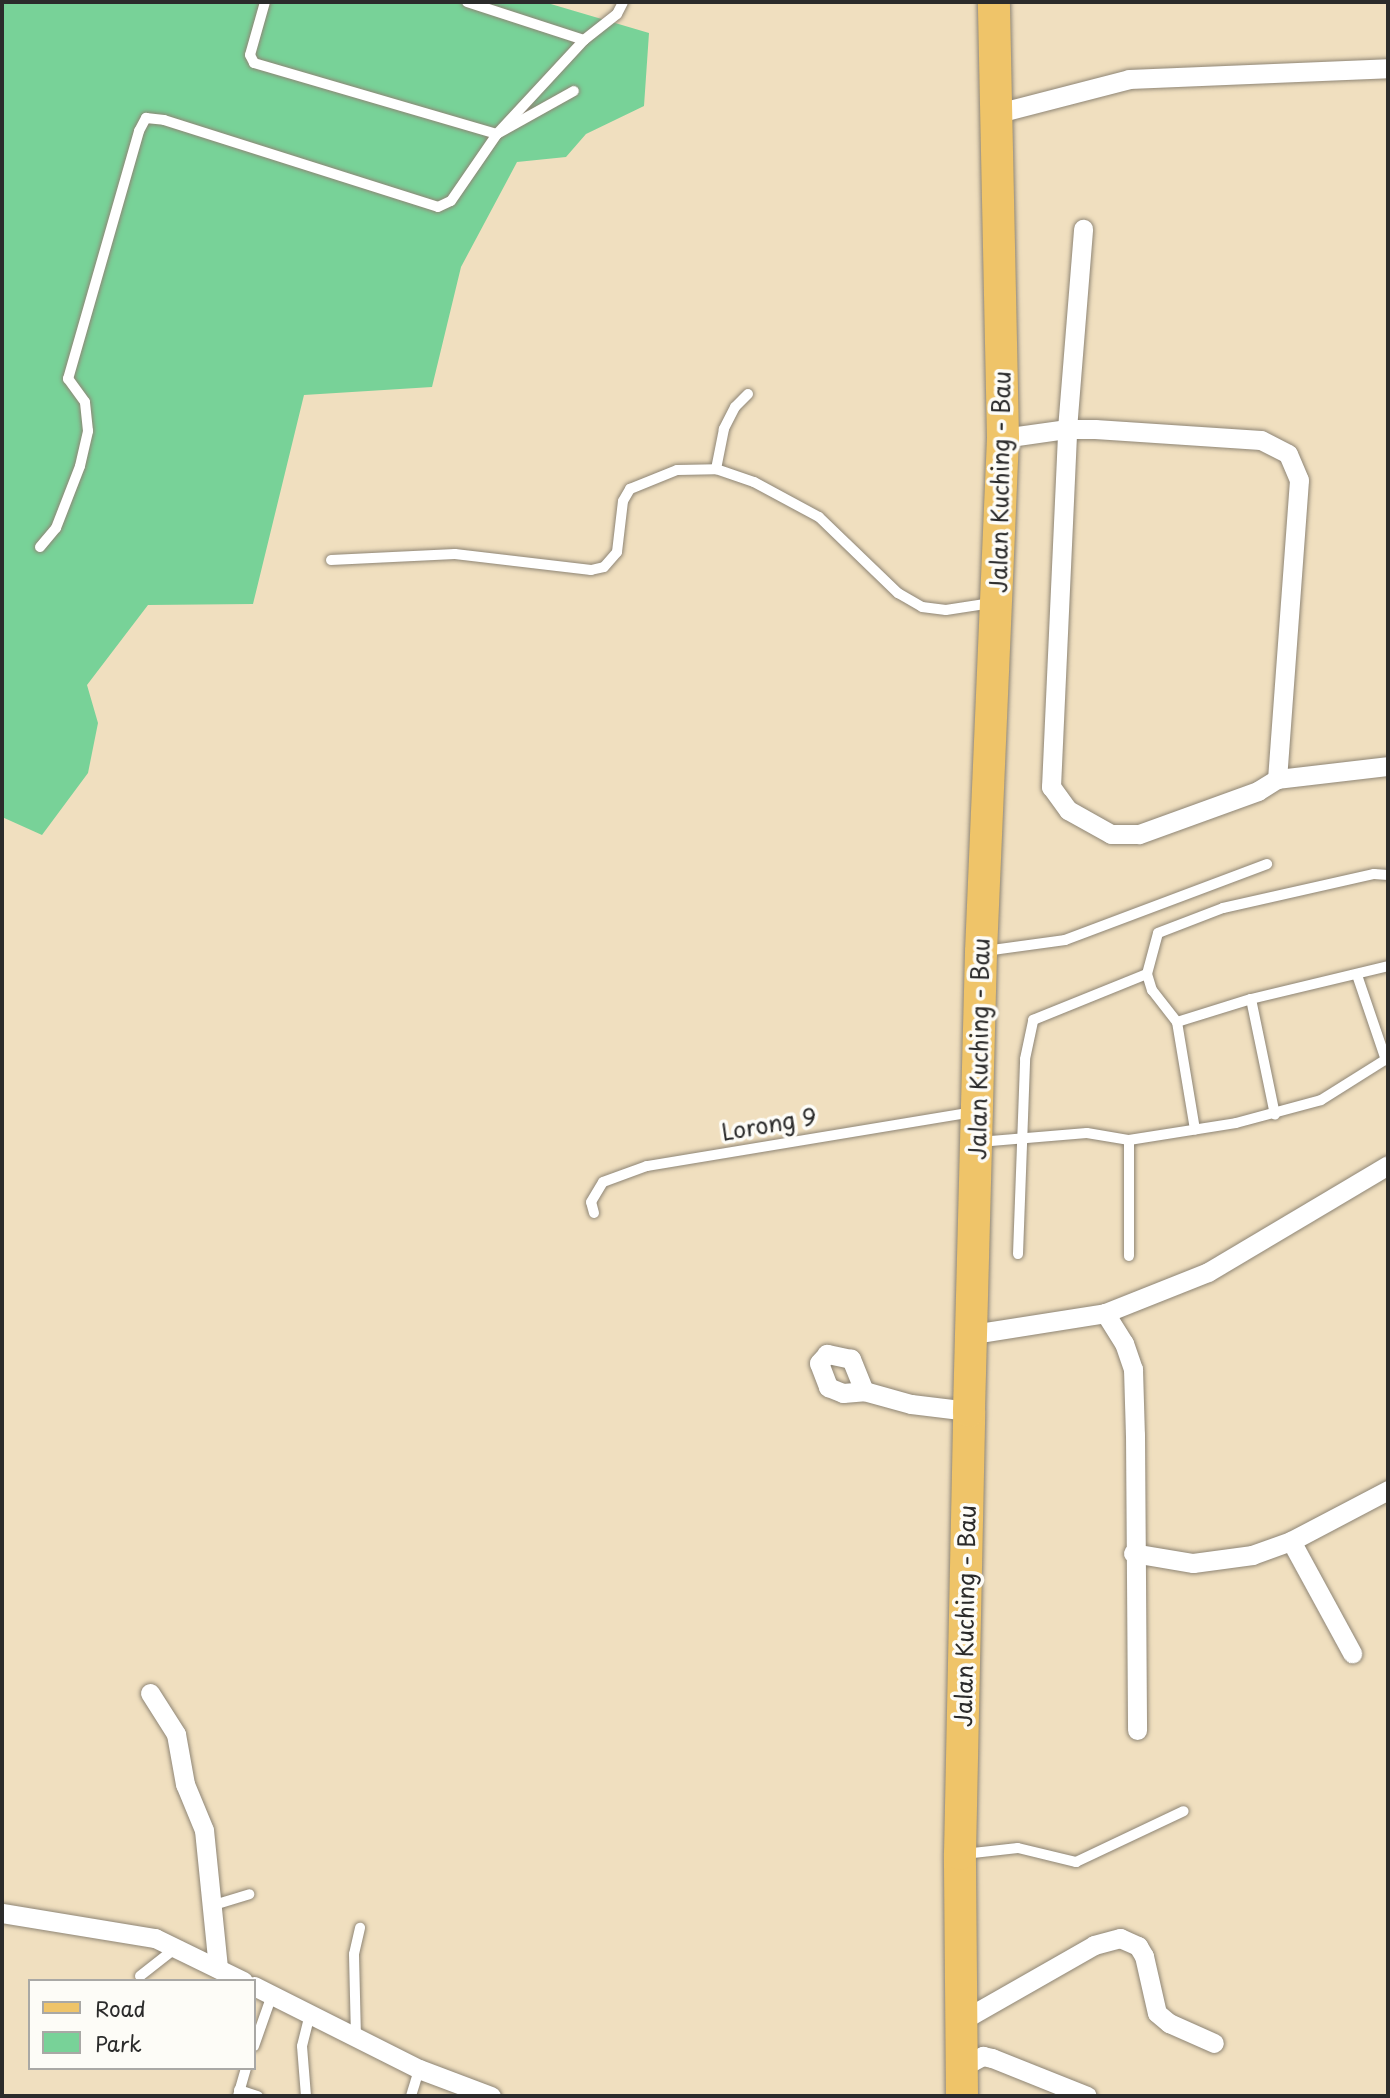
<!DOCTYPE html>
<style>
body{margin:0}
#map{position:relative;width:1390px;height:2098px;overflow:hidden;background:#f0dfbf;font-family:"Playpen Sans",sans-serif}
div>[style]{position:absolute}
.green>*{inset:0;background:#78d298}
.roads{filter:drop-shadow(0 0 2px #8e8575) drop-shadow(0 0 2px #8e8575)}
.service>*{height:10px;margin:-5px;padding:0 5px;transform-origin:5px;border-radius:5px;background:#fff}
.minor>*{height:19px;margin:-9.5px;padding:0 9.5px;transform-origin:9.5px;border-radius:9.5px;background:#fff}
.primary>*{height:32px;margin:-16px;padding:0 16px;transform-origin:16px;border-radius:16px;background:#efc469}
span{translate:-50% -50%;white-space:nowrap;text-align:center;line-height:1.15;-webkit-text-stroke:7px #fdfcf7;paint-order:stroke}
.street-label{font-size:23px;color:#2b2b2b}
.frame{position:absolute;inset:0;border:4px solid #2b2b2b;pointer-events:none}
.legend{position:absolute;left:28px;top:1979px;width:228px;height:91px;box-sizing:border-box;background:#fdfcf7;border:2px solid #a9a8a5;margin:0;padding:9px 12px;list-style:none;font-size:21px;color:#2b2b2b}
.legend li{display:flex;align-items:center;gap:14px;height:35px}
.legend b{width:35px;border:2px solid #a9a8a5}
</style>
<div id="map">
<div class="green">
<i style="clip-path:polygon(2px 2px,544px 2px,649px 33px,644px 106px,586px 134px,566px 157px,517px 162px,461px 267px,432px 387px,304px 395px,253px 604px,148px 605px,87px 685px,98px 723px,88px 773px,42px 835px,2px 817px)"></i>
</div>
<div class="roads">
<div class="service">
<i style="left:265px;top:2px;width:55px;rotate:105.8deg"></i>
<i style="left:250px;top:55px;width:9px;rotate:63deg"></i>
<i style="left:254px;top:63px;width:253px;rotate:16.3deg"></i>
<i style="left:497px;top:134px;width:128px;rotate:-47.2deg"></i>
<i style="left:467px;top:2px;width:123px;rotate:18deg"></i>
<i style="left:584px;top:40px;width:42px;rotate:-38.2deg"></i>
<i style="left:617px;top:14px;width:13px;rotate:-63deg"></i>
<i style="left:748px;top:394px;width:18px;rotate:135deg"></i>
<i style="left:735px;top:407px;width:25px;rotate:117deg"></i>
<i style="left:724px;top:429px;width:41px;rotate:101.3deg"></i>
<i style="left:716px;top:469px;width:40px;rotate:18.9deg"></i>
<i style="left:754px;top:482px;width:74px;rotate:28.3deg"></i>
<i style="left:819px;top:517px;width:110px;rotate:43.9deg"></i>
<i style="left:898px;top:593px;width:28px;rotate:30deg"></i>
<i style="left:922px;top:607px;width:24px;rotate:7deg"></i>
<i style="left:946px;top:610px;width:46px;rotate:-8.8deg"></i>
<i style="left:40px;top:547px;width:25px;rotate:-50deg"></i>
<i style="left:56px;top:528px;width:66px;rotate:-68.8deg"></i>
<i style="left:80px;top:466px;width:36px;rotate:-77deg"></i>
<i style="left:88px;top:431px;width:29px;rotate:-96deg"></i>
<i style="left:85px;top:402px;width:29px;rotate:-126deg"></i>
<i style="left:68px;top:379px;width:258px;rotate:-74deg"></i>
<i style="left:139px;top:131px;width:15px;rotate:-62deg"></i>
<i style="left:146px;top:118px;width:18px;rotate:6deg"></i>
<i style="left:164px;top:120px;width:287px;rotate:17.6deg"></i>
<i style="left:438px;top:207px;width:14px;rotate:-25deg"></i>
<i style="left:451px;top:201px;width:81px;rotate:-55.5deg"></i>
<i style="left:497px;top:134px;width:88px;rotate:-29.2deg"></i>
<i style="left:331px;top:560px;width:124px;rotate:-2.8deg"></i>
<i style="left:455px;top:554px;width:137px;rotate:6.7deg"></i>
<i style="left:591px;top:570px;width:13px;rotate:-13deg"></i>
<i style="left:604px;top:567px;width:20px;rotate:-49deg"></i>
<i style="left:617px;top:552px;width:51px;rotate:-83.3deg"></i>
<i style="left:623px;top:501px;width:14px;rotate:-60deg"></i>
<i style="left:630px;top:489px;width:51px;rotate:-22deg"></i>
<i style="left:677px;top:470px;width:39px;rotate:-1deg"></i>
<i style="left:985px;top:951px;width:81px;rotate:-7.8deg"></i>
<i style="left:1065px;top:940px;width:216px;rotate:-20.6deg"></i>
<i style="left:1147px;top:974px;width:17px;rotate:73deg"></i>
<i style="left:1152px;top:990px;width:41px;rotate:52deg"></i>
<i style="left:1177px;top:1022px;width:109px;rotate:80.5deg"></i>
<i style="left:1357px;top:975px;width:90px;rotate:71.2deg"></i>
<i style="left:1251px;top:999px;width:141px;rotate:-13.5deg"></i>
<i style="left:1177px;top:1022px;width:77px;rotate:-17.3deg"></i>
<i style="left:1251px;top:999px;width:118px;rotate:78.3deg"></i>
<i style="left:979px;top:1142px;width:108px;rotate:-4.8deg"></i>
<i style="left:1087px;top:1133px;width:43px;rotate:9.5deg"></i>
<i style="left:1129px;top:1140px;width:108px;rotate:-9deg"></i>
<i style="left:1236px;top:1123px;width:88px;rotate:-15.1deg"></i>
<i style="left:1321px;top:1100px;width:79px;rotate:-32.1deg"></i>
<i style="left:594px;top:1213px;width:11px;rotate:-105deg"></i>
<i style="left:591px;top:1202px;width:23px;rotate:-59deg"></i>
<i style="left:603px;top:1182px;width:47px;rotate:-20deg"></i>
<i style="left:647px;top:1166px;width:331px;rotate:-9.4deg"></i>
<i style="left:1018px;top:1254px;width:195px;rotate:-87.9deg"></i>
<i style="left:1025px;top:1059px;width:40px;rotate:-78deg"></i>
<i style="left:1033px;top:1020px;width:123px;rotate:-22deg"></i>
<i style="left:1147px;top:974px;width:42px;rotate:-75deg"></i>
<i style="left:1158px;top:933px;width:70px;rotate:-21deg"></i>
<i style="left:1223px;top:908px;width:155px;rotate:-12.7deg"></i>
<i style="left:1374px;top:874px;width:14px;rotate:4deg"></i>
<i style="left:1129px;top:1256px;width:116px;rotate:-90deg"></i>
<i style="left:964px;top:1854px;width:54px;rotate:-6.3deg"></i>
<i style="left:1018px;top:1848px;width:60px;rotate:13.6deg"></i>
<i style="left:1076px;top:1862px;width:119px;rotate:-25.3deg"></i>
<i style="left:214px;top:1905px;width:37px;rotate:-17deg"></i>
<i style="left:140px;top:1976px;width:47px;rotate:-38.1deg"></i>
<i style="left:356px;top:2037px;width:83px;rotate:-91.4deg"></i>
<i style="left:354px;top:1954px;width:27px;rotate:-77deg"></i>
<i style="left:254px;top:2046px;width:54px;rotate:-70.6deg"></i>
<i style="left:239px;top:2090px;width:20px;rotate:18deg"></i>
<i style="left:238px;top:2096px;width:29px;rotate:-74deg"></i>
<i style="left:306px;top:2096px;width:50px;rotate:-94.6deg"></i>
<i style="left:302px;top:2046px;width:33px;rotate:-76deg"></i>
<i style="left:411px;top:2096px;width:28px;rotate:-73deg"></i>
</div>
<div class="minor">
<i style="left:998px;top:113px;width:135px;rotate:-14.5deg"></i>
<i style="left:1129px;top:79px;width:259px;rotate:-2.4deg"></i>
<i style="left:1003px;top:438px;width:65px;rotate:-8deg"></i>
<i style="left:1067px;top:429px;width:28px"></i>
<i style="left:1095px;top:429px;width:166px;rotate:3.8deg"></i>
<i style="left:1261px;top:440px;width:30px;rotate:27deg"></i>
<i style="left:1288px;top:454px;width:28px;rotate:67deg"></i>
<i style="left:1299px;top:480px;width:300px;rotate:94.2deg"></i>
<i style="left:1277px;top:779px;width:22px;rotate:148deg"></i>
<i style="left:1258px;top:791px;width:127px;rotate:160.1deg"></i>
<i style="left:1139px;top:834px;width:28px;rotate:180deg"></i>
<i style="left:1111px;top:834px;width:49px;rotate:-150.8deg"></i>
<i style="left:1068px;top:810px;width:29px;rotate:-126deg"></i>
<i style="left:1051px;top:787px;width:358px;rotate:-87.4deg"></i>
<i style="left:1067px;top:429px;width:201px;rotate:-85.4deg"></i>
<i style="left:1277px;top:779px;width:112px;rotate:-6.7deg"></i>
<i style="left:1105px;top:1313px;width:111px;rotate:-21.7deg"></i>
<i style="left:1208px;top:1272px;width:209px;rotate:-30.7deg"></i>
<i style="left:973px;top:1334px;width:134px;rotate:-9deg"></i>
<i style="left:1105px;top:1313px;width:36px;rotate:58deg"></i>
<i style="left:1124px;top:1343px;width:28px;rotate:71deg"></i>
<i style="left:1133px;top:1369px;width:66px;rotate:88.3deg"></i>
<i style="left:1135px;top:1435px;width:295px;rotate:89.6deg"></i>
<i style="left:864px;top:1391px;width:35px;rotate:-112deg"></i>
<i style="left:851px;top:1359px;width:25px;rotate:-168deg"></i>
<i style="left:827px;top:1354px;width:12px;rotate:132deg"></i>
<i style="left:819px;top:1363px;width:26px;rotate:69deg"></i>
<i style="left:828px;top:1387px;width:16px;rotate:22deg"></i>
<i style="left:843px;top:1393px;width:21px;rotate:-5deg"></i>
<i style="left:864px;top:1391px;width:49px;rotate:15.5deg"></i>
<i style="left:911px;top:1404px;width:58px;rotate:6.9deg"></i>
<i style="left:1291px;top:1541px;width:128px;rotate:61.4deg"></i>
<i style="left:1133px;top:1553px;width:61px;rotate:9.5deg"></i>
<i style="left:1193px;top:1563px;width:60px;rotate:-7.7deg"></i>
<i style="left:1252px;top:1555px;width:41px;rotate:-19.7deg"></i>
<i style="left:1291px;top:1541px;width:110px;rotate:-27.7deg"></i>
<i style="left:150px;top:1693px;width:49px;rotate:57.6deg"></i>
<i style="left:176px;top:1734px;width:51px;rotate:79.8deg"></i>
<i style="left:185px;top:1784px;width:50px;rotate:67.6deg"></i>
<i style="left:204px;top:1830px;width:139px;rotate:84.2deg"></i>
<i style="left:2px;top:1913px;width:155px;rotate:9.3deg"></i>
<i style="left:155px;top:1938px;width:98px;rotate:26deg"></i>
<i style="left:254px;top:1986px;width:185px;rotate:26.7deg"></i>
<i style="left:419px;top:2069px;width:77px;rotate:20.6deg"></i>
<i style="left:961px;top:2021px;width:153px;rotate:-29.7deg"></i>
<i style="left:1094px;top:1945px;width:27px;rotate:-15deg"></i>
<i style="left:1120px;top:1938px;width:20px;rotate:24deg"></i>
<i style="left:1138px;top:1946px;width:12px;rotate:59deg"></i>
<i style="left:1144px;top:1956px;width:58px;rotate:77.2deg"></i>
<i style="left:1157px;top:2013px;width:16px;rotate:40deg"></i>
<i style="left:1169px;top:2023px;width:49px;rotate:24deg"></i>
<i style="left:962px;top:2067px;width:24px;rotate:-28deg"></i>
<i style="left:983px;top:2056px;width:9px;rotate:13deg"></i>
<i style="left:992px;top:2058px;width:102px;rotate:21.8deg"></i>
</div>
<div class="primary">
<i style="left:962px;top:2096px;width:242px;rotate:-90.5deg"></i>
<i style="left:960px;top:1854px;width:443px;rotate:-88.8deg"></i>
<i style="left:969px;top:1411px;width:459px;rotate:-88.5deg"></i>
<i style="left:981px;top:952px;width:514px;rotate:-87.55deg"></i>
<i style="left:1003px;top:438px;width:436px;rotate:-91.2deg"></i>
</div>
</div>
<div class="street-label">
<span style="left:1000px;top:482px;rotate:-89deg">Jalan Kuching - Bau</span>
<span style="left:979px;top:1049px;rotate:-89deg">Jalan Kuching - Bau</span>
<span style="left:769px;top:1124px;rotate:-10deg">Lorong 9</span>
<span style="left:965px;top:1616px;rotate:-89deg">Jalan Kuching - Bau</span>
</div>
<div class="frame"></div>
<ul class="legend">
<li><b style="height:9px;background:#efc469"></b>Road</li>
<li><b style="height:19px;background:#78d298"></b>Park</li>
</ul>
</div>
